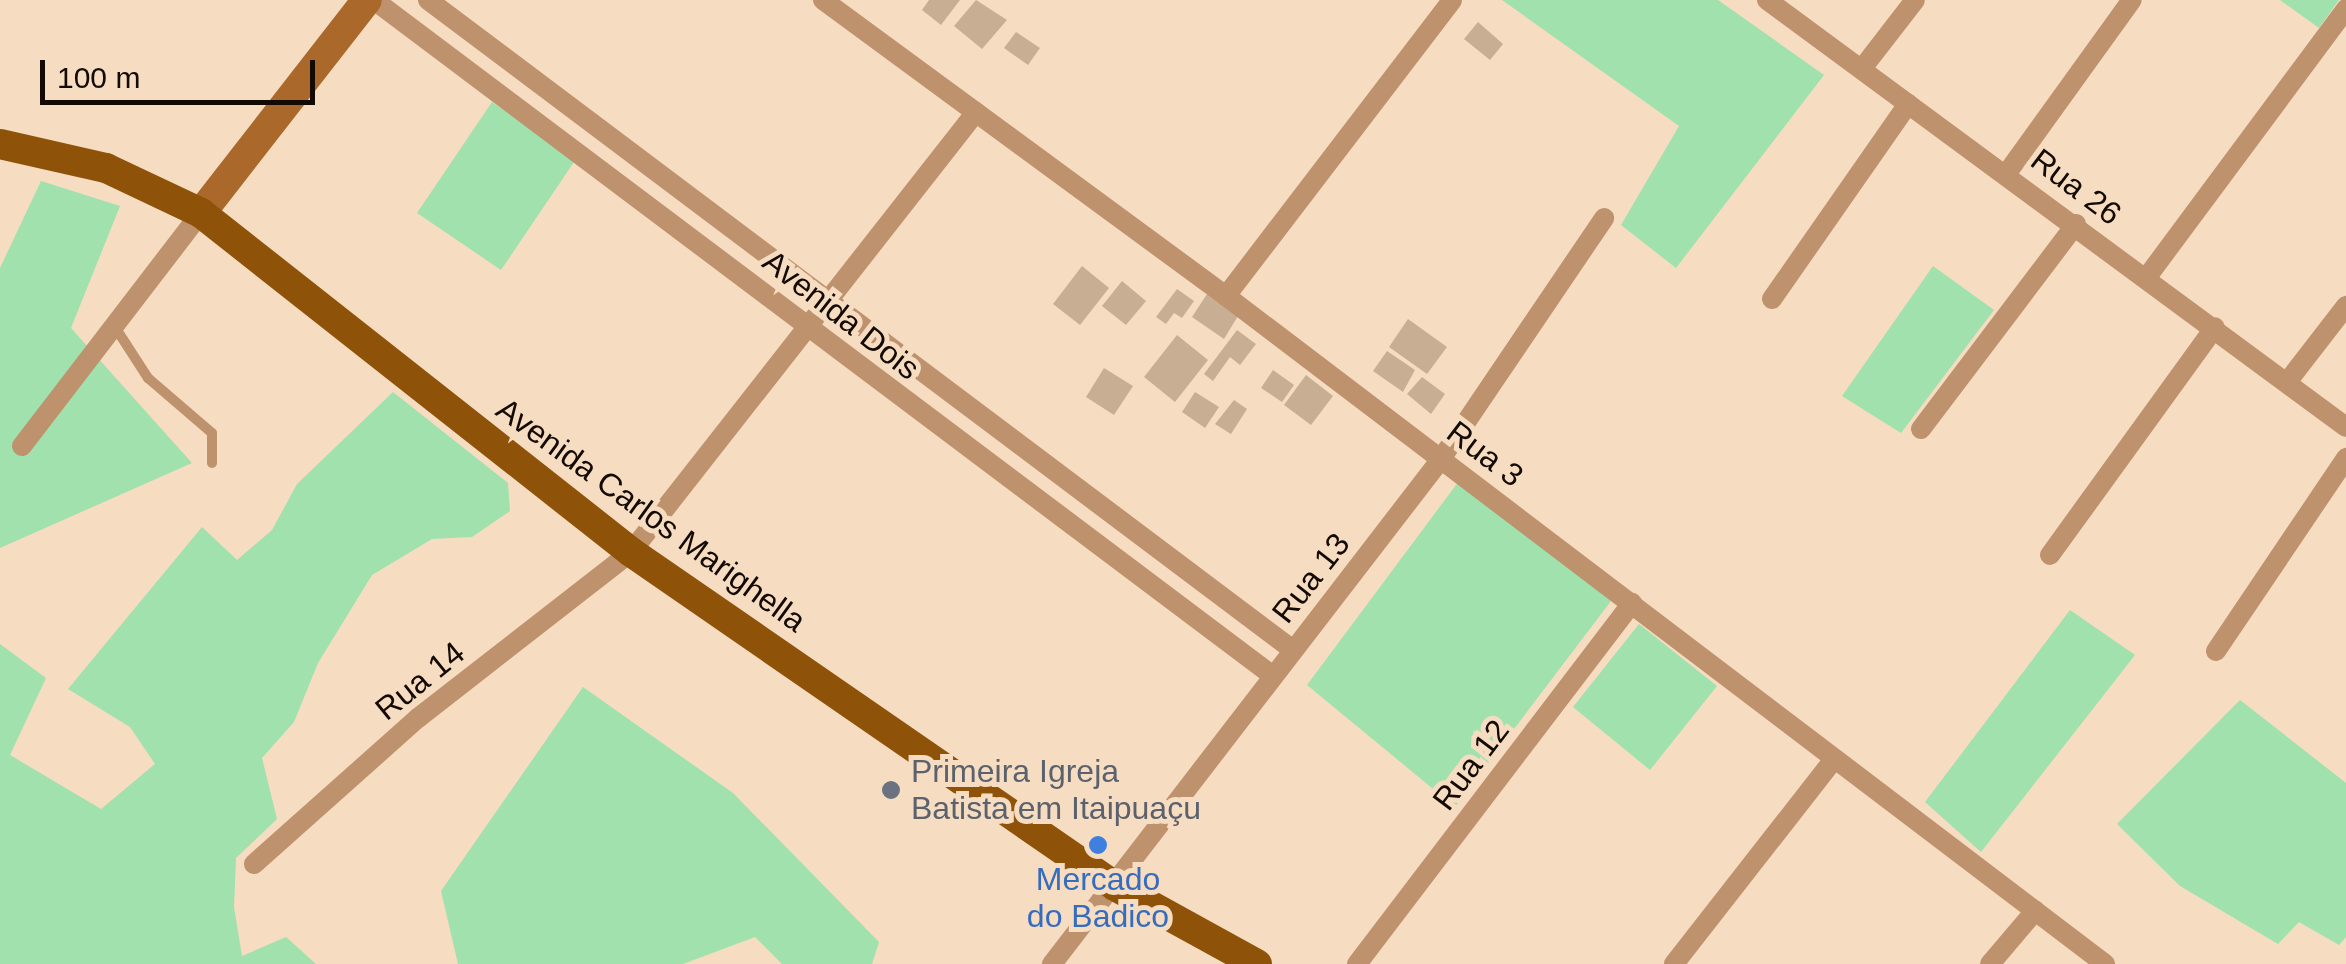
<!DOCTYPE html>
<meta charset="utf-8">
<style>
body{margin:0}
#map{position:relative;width:2346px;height:964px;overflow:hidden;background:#f6dcc0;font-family:Arial,sans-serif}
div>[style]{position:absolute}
.green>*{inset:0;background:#a0e1ae}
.building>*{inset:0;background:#c8af94}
.lane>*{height:10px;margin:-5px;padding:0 5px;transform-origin:5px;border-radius:5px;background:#be926c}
.street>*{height:20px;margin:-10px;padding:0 10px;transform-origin:10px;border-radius:10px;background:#be926c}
.secondary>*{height:30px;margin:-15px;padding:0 15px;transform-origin:15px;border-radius:15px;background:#aa692b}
.primary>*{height:30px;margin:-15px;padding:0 15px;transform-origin:15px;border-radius:15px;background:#8f5209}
.dots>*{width:28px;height:28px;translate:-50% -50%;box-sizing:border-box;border:5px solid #f6dcc0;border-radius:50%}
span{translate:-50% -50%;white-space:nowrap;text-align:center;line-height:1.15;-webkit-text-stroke:10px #f6dcc0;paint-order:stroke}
.street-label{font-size:32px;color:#130a03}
.worship-label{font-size:32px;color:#5b616d}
.left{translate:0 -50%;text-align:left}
.shop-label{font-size:32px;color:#366cbe}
.scale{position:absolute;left:40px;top:60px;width:275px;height:45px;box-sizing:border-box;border:5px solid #130a03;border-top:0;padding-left:12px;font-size:30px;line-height:35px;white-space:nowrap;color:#130a03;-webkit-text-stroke:8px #f6dcc0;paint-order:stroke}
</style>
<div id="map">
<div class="green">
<i style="clip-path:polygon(1502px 0,1718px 0,1824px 75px,1676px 268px,1621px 225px,1679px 126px)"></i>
<i style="clip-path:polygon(2280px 0,2339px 0,2319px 28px)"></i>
<i style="clip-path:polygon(492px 102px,576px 159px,501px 270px,417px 213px)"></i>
<i style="clip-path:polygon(41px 181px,120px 206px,71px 328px,192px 463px,0 548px,0 268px)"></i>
<i style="clip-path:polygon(1933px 266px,1994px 310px,1901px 433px,1842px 396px)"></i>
<i style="clip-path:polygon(393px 392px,508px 483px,510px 511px,472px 537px,432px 539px,372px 575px,318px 663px,294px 722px,262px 758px,277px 819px,236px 858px,234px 907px,242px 956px,286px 937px,316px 964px,0 964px,0 644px,46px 678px,10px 755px,101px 809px,155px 764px,130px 727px,68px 689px,202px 527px,237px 560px,272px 530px,297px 484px)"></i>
<i style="clip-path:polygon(1459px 481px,1614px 597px,1455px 807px,1307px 685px)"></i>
<i style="clip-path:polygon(2070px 610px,2135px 655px,1981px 852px,1925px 802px)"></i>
<i style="clip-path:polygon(1639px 624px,1717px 686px,1650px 770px,1573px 707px)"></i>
<i style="clip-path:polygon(583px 687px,733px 793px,879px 942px,872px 964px,782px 964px,755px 937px,683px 964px,458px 964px,441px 891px)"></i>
<i style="clip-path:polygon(2240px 700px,2346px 783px,2346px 937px,2339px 945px,2299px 922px,2278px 944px,2180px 886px,2117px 824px)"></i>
</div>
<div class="building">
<i style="clip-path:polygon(929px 0,960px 0,941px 25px,922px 10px)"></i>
<i style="clip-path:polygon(976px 0,1007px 20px,982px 49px,954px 26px)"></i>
<i style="clip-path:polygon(1478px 22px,1503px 44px,1490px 60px,1464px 39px)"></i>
<i style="clip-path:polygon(1016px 32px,1040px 48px,1028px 65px,1004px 48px)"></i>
<i style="clip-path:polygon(1082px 266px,1109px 288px,1080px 325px,1053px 304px)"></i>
<i style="clip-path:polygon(1122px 281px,1146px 301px,1126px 325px,1102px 306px)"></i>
<i style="clip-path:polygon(1177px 289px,1194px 301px,1182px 318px,1174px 313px,1166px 324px,1156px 317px)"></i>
<i style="clip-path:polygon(1207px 294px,1238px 316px,1224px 339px,1192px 317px)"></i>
<i style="clip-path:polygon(1408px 319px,1447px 347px,1427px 374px,1389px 347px)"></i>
<i style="clip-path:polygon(1237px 330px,1256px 344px,1240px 365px,1230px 357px,1213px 381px,1204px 374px)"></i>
<i style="clip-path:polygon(1177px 335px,1208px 360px,1175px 402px,1144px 377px)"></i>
<i style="clip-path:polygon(1387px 351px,1415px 370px,1403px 392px,1373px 371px)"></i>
<i style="clip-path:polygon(1104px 368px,1133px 386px,1114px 415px,1086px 397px)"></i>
<i style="clip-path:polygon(1273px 370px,1294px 385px,1282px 402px,1261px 388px)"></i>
<i style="clip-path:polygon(1306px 375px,1333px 396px,1311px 425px,1284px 405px)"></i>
<i style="clip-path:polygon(1422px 377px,1445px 394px,1431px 414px,1407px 394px)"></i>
<i style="clip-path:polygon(1195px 392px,1219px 407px,1205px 428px,1182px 412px)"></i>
<i style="clip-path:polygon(1234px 400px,1247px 409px,1231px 434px,1215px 424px)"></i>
</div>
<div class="lane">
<i style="left:115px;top:327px;width:61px;rotate:57.1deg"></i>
<i style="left:148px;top:378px;width:84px;rotate:40.7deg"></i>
<i style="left:212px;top:433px;width:30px;rotate:90deg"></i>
</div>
<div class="street">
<i style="left:374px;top:0;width:1125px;rotate:36.94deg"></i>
<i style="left:428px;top:0;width:1082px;rotate:36.92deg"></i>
<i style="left:823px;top:0;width:500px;rotate:36.3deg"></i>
<i style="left:1226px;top:296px;width:1104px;rotate:37.23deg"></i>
<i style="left:1767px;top:0;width:719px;rotate:36.41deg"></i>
<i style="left:1864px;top:66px;width:83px;rotate:-52.3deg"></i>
<i style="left:2007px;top:173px;width:213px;rotate:-54.2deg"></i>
<i style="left:2147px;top:277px;width:334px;rotate:-53.4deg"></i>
<i style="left:1226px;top:296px;width:372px;rotate:-52.6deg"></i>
<i style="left:1772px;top:299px;width:238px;rotate:-55.1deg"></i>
<i style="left:2288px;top:381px;width:95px;rotate:-52.3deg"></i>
<i style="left:1921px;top:429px;width:257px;rotate:-52.9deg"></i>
<i style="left:22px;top:446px;width:294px;rotate:-52.5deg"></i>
<i style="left:2050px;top:555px;width:281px;rotate:-54.1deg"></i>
<i style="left:2216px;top:651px;width:233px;rotate:-56deg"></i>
<i style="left:254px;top:864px;width:220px;rotate:-41.7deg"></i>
<i style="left:418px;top:718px;width:270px;rotate:-37.9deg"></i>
<i style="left:631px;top:552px;width:559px;rotate:-51.9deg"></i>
<i style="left:1052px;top:964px;width:637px;rotate:-52.39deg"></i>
<i style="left:1441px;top:459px;width:291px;rotate:-55.9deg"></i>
<i style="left:1357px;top:964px;width:454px;rotate:-52.7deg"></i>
<i style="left:1674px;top:964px;width:260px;rotate:-52deg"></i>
<i style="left:1990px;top:964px;width:70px;rotate:-49.7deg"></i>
</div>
<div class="secondary">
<i style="left:201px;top:213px;width:270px;rotate:-52.1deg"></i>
</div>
<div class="primary">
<i style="left:0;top:144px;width:109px;rotate:12.8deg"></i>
<i style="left:106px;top:168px;width:105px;rotate:25.3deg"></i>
<i style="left:201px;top:213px;width:548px;rotate:38.25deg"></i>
<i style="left:631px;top:552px;width:588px;rotate:34.61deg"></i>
<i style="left:1115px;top:886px;width:162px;rotate:28.8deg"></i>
</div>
<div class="dots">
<i style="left:891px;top:790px;background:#6b7280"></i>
<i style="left:1098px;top:845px;background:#3f7fe0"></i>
</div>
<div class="street-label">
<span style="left:2076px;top:187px;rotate:37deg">Rua 26</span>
<span style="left:841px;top:315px;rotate:38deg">Avenida Dois</span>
<span style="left:1485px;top:454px;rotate:37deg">Rua 3</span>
<span style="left:651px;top:515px;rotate:36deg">Avenida Carlos Marighella</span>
<span style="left:1311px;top:578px;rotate:-52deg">Rua 13</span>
<span style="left:420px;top:681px;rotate:-39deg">Rua 14</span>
<span style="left:1471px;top:765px;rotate:-53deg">Rua 12</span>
</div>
<div class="worship-label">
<span class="left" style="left:911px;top:790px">Primeira Igreja<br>Batista em Itaipuaçu</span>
</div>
<div class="shop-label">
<span style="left:1098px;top:898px">Mercado<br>do Badico</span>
</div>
<div class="scale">100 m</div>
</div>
